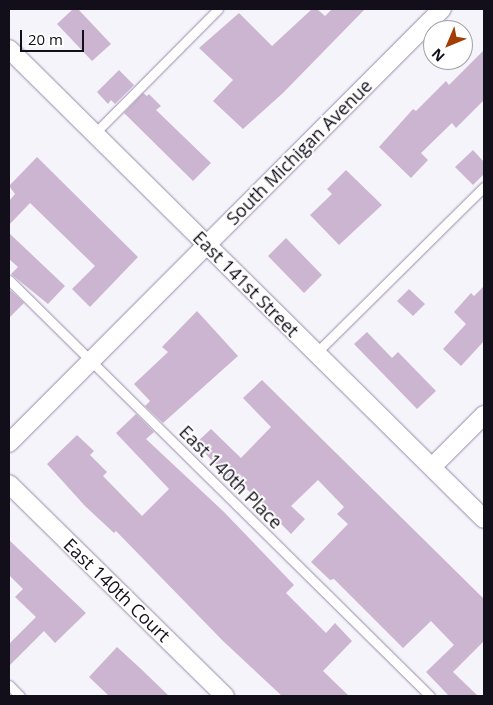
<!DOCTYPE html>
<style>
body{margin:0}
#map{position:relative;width:493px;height:705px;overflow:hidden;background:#f6f4fb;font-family:"Open Sans",sans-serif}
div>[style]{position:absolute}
.building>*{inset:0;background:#ccb5d0}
.roads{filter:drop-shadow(0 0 1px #978caa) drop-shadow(0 0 1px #978caa)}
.service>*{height:9px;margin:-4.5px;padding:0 4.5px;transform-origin:4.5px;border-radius:4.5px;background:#fff}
.minor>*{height:18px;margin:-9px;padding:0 9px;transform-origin:9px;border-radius:9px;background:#fff}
span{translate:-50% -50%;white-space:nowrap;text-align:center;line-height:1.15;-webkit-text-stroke:4px #fff;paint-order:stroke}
.street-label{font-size:18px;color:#130f1a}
.frame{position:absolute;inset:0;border:10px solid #130f1a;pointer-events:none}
.north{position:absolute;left:423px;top:20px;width:50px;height:50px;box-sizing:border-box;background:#fff;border:1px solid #a19fa3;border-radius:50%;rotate:225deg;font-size:14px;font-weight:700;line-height:20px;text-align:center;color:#130f1a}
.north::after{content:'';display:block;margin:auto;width:18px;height:22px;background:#a13d05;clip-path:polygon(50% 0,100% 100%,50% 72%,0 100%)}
.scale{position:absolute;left:20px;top:30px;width:64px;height:22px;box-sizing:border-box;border:2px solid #130f1a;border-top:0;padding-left:6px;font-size:15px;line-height:18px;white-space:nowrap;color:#130f1a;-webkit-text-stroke:4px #fff;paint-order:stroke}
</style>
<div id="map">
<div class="building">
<i style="clip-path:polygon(73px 9px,78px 9px,111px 44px,92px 61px,57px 24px)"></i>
<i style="clip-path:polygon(312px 9px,317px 9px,325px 16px,332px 9px,365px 9px,283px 93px,243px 129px,213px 101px,233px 80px,199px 48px,239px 13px,272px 46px)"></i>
<i style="clip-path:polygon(484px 50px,484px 100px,456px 128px,452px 123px,421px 153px,428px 160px,411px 178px,379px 147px,413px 109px,416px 111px,446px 81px,449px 85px)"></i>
<i style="clip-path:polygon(119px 70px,134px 85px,115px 104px,111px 100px,108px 104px,97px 92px)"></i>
<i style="clip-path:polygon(143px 93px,147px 96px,149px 94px,161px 106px,156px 110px,211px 163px,193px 181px,124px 113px)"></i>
<i style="clip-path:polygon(473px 150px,484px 162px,484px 174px,473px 185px,455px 167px)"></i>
<i style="clip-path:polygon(37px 157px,138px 257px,90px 307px,72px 289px,95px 266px,30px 203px,9px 225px,9px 201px,15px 194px,9px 186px)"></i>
<i style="clip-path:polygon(346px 170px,382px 205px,339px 245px,310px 215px,332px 194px,327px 189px)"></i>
<i style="clip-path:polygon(9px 233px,65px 286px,48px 304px,11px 274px,18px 267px,9px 259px)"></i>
<i style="clip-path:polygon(286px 238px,322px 275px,304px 293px,268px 256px)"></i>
<i style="clip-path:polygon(484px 286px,484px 341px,461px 366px,443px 349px,466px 324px,454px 312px,471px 293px,474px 296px)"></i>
<i style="clip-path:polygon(9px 289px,24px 303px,9px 318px)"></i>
<i style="clip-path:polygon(409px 289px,425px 304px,413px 316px,397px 301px)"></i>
<i style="clip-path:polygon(197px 311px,238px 356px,163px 423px,145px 406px,150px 401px,134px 384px,168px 352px,162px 347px)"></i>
<i style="clip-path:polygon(367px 332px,392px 358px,398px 352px,436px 391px,417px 409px,354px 344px)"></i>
<i style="clip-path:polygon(262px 380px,484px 599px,484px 641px,453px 672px,478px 696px,449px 696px,426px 672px,454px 645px,431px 621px,403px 648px,334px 579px,330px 580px,311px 562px,348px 524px,337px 514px,344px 507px,318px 480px,291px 506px,305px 519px,291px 534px,245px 487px,240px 492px,196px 443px,211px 429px,241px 458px,271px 427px,243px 398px)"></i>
<i style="clip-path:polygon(136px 414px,154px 432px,146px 439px,224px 512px,294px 585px,286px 593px,326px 633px,335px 623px,352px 641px,323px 671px,349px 696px,282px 696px,223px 641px,116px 531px,114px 533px,85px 506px,47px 464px,77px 435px,94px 451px,90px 455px,107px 472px,103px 476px,142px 516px,169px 489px,116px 433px)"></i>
<i style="clip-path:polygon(9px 540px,86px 613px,55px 643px,44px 631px,9px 666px,9px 644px,36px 617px,15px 597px,23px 589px,9px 575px)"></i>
<i style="clip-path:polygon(117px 647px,140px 668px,169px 696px,109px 696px,89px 677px)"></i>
</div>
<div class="roads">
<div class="service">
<i style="left:94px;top:134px;width:176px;rotate:-45.2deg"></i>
<i style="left:9px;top:280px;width:592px;rotate:44.66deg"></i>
<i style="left:316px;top:353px;width:236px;rotate:-44.7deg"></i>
<i style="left:9px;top:685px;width:16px;rotate:45deg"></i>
</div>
<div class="minor">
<i style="left:9px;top:49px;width:668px;rotate:44.7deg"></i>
<i style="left:9px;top:443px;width:613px;rotate:-45.07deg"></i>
<i style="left:432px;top:467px;width:74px;rotate:-45deg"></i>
<i style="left:9px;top:484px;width:303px;rotate:44.5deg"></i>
</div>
</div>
<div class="street-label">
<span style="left:299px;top:152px;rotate:-45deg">South Michigan Avenue</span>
<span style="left:246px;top:284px;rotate:45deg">East 141st Street</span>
<span style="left:231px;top:477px;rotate:45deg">East 140th Place</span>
<span style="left:117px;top:590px;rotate:44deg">East 140th Court</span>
</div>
<div class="frame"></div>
<div class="north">N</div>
<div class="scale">20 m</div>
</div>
